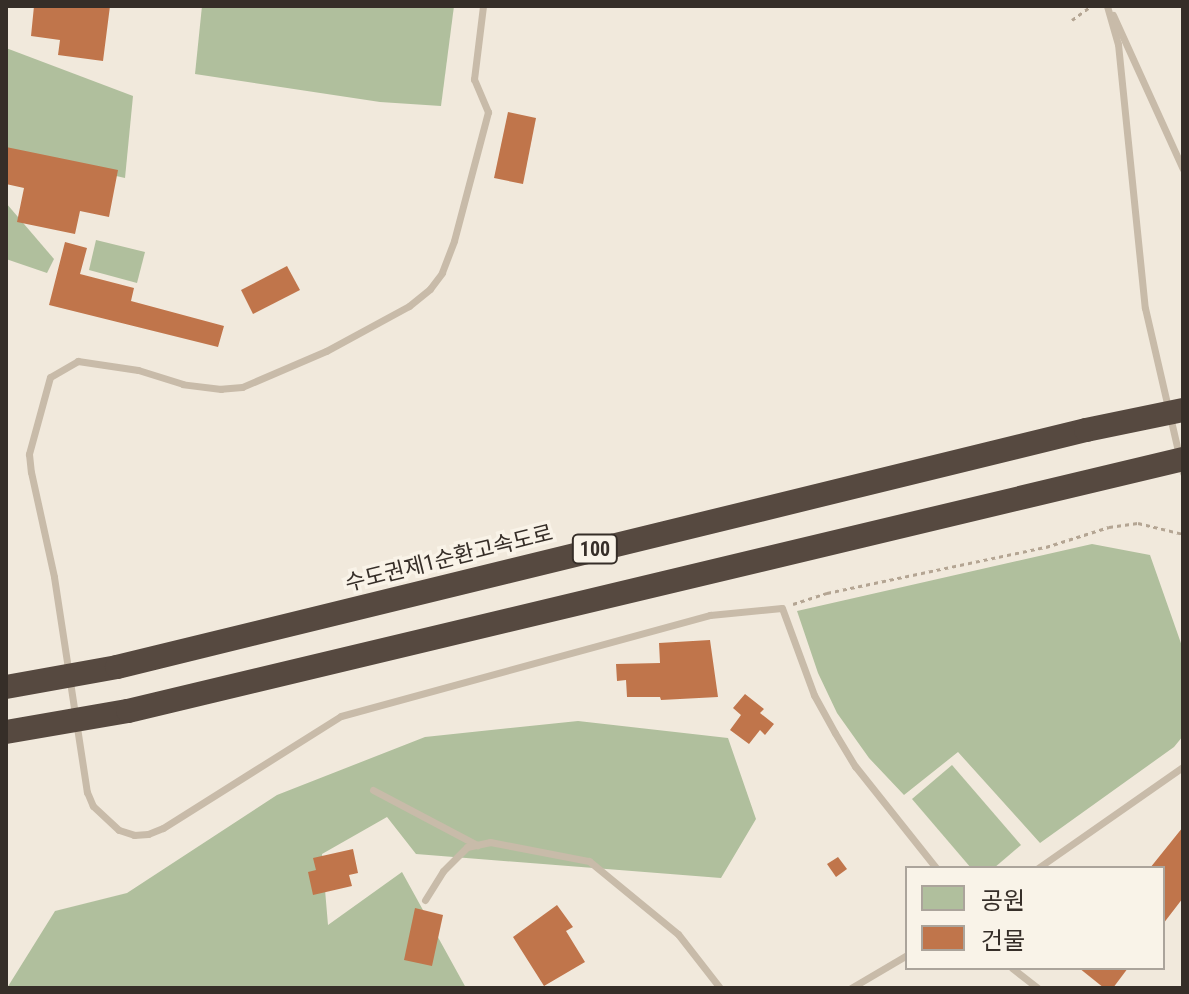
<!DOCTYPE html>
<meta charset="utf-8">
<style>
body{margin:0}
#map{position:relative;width:1189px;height:994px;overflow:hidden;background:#f1e9dc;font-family:"Roboto Condensed","Noto Sans KR",sans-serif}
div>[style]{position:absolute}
.green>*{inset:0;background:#b0bf9d}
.building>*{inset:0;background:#c0754b}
.path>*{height:3px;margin-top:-1.5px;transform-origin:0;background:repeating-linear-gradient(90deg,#b4a593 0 4px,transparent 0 8px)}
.service>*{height:7px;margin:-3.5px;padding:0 3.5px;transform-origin:3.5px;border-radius:3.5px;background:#c8bba9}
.motorway>*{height:24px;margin:-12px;padding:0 12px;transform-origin:12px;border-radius:12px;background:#564940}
span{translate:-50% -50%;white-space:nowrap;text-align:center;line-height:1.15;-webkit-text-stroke:7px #f9f3e8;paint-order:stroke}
.shield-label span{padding:2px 6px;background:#f9f3e8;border:2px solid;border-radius:6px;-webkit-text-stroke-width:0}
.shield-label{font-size:20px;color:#362e28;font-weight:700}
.street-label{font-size:22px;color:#362e28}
.frame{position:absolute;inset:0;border:8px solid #362e28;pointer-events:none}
.legend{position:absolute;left:905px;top:866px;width:260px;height:104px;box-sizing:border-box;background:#f9f3e8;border:2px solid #aba49b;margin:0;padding:10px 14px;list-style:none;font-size:24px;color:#362e28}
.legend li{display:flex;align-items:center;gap:16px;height:40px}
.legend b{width:40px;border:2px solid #aba49b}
</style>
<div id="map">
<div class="green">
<i style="clip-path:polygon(202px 6px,454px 6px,441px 106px,380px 102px,195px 74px)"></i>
<i style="clip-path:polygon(6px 48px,133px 96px,125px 178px,6px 151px)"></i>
<i style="clip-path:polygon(6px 203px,54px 259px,47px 273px,6px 259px)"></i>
<i style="clip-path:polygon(96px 240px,145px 252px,137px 283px,89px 270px)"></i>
<i style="clip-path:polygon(1092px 544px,1150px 555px,1183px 649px,1183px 736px,1174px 747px,1040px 843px,958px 752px,904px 795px,869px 758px,837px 713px,818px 673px,797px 611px)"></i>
<i style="clip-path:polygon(578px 721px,728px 738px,756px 819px,721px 878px,416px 854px,387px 817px,322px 854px,328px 925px,402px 872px,466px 988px,7px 988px,55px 911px,127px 893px,277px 795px,425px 737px)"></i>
<i style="clip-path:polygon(952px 765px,1021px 845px,994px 868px,971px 868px,912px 799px)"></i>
</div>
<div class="building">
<i style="clip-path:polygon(34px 6px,110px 6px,103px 61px,58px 55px,60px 40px,31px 36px)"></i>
<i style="clip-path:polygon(508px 112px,536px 118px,523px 184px,494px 178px)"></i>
<i style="clip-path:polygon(6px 147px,118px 170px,109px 217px,80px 211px,75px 234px,17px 222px,24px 188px,6px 184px)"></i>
<i style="clip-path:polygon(65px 242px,87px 248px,80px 274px,134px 288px,131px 301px,224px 326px,218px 347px,49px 305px)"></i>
<i style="clip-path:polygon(287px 266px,300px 290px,253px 314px,241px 290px)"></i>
<i style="clip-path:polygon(710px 640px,718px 697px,661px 700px,660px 697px,627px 697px,626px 680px,617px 681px,616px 664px,660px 663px,659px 643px)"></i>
<i style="clip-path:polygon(745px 694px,764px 709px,760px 713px,774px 724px,765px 735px,760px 730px,749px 744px,730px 730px,741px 715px,733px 708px)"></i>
<i style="clip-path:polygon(1183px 827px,1183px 898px,1163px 924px,1163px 868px,1150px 868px)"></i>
<i style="clip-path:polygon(353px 849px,358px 873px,349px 875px,352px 886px,313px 895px,308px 872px,316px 870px,313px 858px)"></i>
<i style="clip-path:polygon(838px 857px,847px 869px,836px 877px,827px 864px)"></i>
<i style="clip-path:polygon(557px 905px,573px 927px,566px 931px,585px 962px,544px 986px,513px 937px)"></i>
<i style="clip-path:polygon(415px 908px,443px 915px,432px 966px,404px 960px)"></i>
<i style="clip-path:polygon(1079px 968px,1128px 968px,1113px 988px,1104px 988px)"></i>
</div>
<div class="path">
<i style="left:1072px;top:20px;width:24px;rotate:-36deg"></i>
<i style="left:793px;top:604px;width:36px;rotate:-18deg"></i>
<i style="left:827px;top:593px;width:224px;rotate:-11.9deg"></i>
<i style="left:1046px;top:547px;width:66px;rotate:-17.6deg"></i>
<i style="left:1109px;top:527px;width:29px;rotate:-8deg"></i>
<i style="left:1138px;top:523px;width:46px;rotate:13.7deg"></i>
</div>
<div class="service">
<i style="left:483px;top:6px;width:74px;rotate:97deg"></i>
<i style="left:474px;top:79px;width:36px;rotate:67deg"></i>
<i style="left:488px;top:112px;width:133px;rotate:104.8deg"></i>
<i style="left:454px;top:241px;width:34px;rotate:111deg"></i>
<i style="left:442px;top:273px;width:20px;rotate:127deg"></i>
<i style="left:430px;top:289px;width:27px;rotate:141deg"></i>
<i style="left:409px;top:306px;width:94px;rotate:151.5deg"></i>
<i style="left:326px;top:351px;width:91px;rotate:156.8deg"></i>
<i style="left:242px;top:387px;width:21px;rotate:175deg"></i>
<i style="left:221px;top:389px;width:38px;rotate:-173deg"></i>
<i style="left:183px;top:384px;width:47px;rotate:-162.7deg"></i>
<i style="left:138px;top:370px;width:61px;rotate:-171.5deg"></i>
<i style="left:78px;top:361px;width:32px;rotate:150deg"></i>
<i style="left:50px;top:377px;width:80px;rotate:105.3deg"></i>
<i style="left:29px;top:454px;width:18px;rotate:84deg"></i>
<i style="left:31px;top:472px;width:107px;rotate:77.6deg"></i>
<i style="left:54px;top:577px;width:218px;rotate:81.3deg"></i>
<i style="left:87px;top:792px;width:15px;rotate:67deg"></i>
<i style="left:93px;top:806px;width:35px;rotate:43deg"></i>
<i style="left:119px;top:830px;width:16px;rotate:18deg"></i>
<i style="left:134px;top:835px;width:14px;rotate:-4deg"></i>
<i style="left:148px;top:834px;width:16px;rotate:-22deg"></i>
<i style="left:163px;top:828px;width:210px;rotate:-32.2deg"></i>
<i style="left:341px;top:716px;width:383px;rotate:-15.3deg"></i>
<i style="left:710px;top:615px;width:72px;rotate:-5.6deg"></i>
<i style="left:782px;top:608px;width:93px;rotate:69.8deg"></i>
<i style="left:814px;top:695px;width:43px;rotate:61.1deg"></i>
<i style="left:835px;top:733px;width:39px;rotate:59deg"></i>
<i style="left:855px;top:766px;width:130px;rotate:51.5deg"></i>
<i style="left:1107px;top:6px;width:40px;rotate:74deg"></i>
<i style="left:1118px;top:44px;width:265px;rotate:84.2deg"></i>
<i style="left:1145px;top:308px;width:169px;rotate:77deg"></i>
<i style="left:1113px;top:15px;width:169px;rotate:65.6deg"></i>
<i style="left:373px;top:790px;width:118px;rotate:27.9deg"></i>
<i style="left:1038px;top:868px;width:177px;rotate:-34.9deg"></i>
<i style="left:425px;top:900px;width:34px;rotate:-58deg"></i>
<i style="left:443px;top:871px;width:34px;rotate:-45deg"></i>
<i style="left:467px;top:847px;width:24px;rotate:-12deg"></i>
<i style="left:490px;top:842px;width:101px;rotate:10.9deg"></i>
<i style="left:589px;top:861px;width:115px;rotate:39.4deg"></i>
<i style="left:678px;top:934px;width:68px;rotate:52.1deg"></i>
<i style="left:1012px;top:968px;width:33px;rotate:38deg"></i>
<i style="left:851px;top:988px;width:65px;rotate:-30.5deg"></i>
</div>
<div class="motorway">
<i style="left:6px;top:687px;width:113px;rotate:-10.2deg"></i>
<i style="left:117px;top:667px;width:998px;rotate:-13.74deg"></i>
<i style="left:1086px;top:430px;width:99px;rotate:-11.7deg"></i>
<i style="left:6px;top:732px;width:124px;rotate:-9.8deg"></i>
<i style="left:128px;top:711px;width:1085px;rotate:-13.43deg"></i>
</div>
<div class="shield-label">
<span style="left:595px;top:549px">100</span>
</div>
<div class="street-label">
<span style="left:449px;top:558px;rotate:-14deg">수도권제1순환고속도로</span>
</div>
<div class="frame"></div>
<ul class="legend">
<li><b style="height:22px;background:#b0bf9d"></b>공원</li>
<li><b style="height:22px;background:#c0754b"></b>건물</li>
</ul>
</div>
